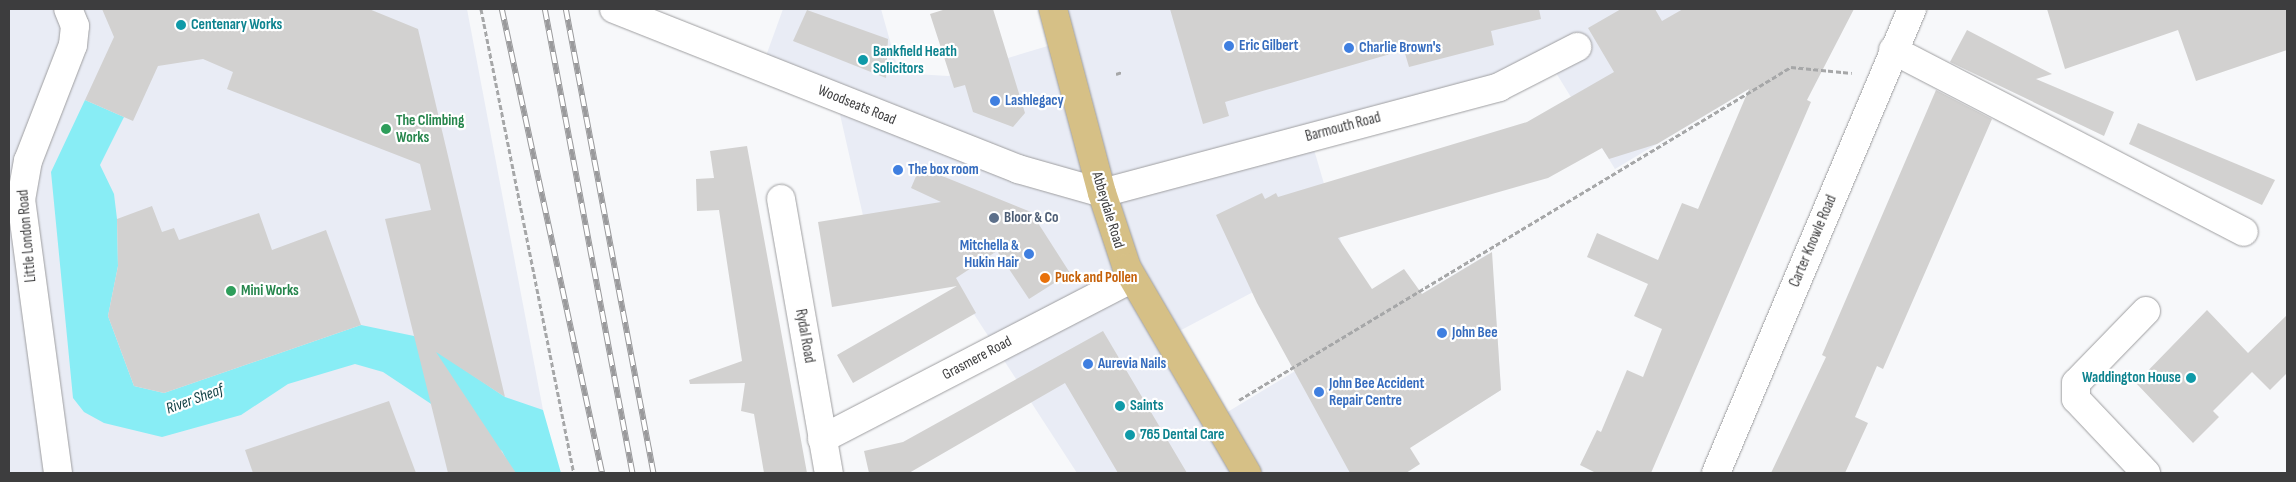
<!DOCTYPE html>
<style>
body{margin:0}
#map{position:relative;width:2296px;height:482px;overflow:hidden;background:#f7f8fa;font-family:"Sofia Sans Condensed",sans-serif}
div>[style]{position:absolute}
.built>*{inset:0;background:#e9ecf5}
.water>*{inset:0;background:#88edf5}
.building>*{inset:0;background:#d2d1d0}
.path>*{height:3px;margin-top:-1.5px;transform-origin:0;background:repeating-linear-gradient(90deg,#a6a7a8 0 5px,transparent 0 7.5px)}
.roads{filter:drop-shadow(0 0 1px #9e9ea0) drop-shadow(0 0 1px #9e9ea0)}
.minor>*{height:28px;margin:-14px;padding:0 14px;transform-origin:14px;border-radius:14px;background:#fff}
.major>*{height:28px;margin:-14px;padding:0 14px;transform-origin:14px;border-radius:14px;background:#d6c086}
.rail>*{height:5.5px;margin-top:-2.75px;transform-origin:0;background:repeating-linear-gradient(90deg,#fff 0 11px,#9a9a9c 0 22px);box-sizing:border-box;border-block:1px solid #9a9a9c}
.dots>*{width:14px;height:14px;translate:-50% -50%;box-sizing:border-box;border:2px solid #fff;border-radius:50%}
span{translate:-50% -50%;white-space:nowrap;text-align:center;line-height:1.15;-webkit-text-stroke:4.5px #fff;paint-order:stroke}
.culture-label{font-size:15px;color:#0d838f;font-weight:700}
.left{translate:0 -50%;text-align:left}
.right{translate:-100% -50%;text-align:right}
.shop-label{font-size:15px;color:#366cbe;font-weight:700}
.street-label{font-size:15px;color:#3d3d3e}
.leisure-label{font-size:15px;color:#27864d;font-weight:700}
.service-label{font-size:15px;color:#4e5e75;font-weight:700}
.food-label{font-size:15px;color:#c56008;font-weight:700}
.water-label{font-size:16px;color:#0e3e42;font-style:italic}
.frame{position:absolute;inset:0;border:10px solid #3d3d3e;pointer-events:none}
</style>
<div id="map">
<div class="built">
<i style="clip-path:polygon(9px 9px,467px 9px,543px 410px,545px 473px,9px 473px)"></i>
<i style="clip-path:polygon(783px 9px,881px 9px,899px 73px,948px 76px,1061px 42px,1053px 9px,1759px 9px,1792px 63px,1615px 169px,1550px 63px,1310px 136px,1342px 245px,1168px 337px,1216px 419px,1488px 254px,1492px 261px,1501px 390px,1368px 473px,1077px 473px,944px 268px,882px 299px,836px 97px,762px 67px)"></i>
</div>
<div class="water">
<i style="clip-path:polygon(85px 100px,124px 117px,100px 165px,114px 194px,117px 219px,118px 266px,108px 316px,134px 386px,164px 393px,361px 325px,414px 336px,505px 397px,543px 410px,561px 473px,513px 473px,502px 451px,383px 372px,355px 364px,288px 384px,241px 415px,162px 437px,104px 423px,84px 412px,73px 398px,51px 172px)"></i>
</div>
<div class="building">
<i style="clip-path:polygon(102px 9px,369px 9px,418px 29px,505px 397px,436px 352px,516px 473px,448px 473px,385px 219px,431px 210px,420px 164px,227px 89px,233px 72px,203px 59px,158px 66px,133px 121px,85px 100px,114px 37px)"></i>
<i style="clip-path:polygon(946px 9px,993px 9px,1025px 113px,1013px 127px,973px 112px,965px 85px,954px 88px,930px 14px)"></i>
<i style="clip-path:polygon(1170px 9px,1539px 9px,1541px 19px,1491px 31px,1494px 45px,1409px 67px,1404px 50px,1225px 102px,1229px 116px,1203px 124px)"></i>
<i style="clip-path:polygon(1621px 9px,1655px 9px,1662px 21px,1683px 9px,1854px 9px,1807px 100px,1811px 102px,1651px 473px,1596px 473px,1580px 465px,1597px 430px,1601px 432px,1627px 370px,1643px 377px,1662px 329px,1634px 316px,1648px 284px,1587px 257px,1597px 233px,1658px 260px,1682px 203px,1698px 209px,1749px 89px,1657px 144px,1609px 159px,1602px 148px,1548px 178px,1338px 238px,1372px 289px,1404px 269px,1422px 294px,1492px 252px,1501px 390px,1410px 448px,1420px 464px,1406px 473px,1350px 473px,1257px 303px,1216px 215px,1262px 193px,1265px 199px,1276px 193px,1278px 197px,1527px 122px,1614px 72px,1588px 28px)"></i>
<i style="clip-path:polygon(2047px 9px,2287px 9px,2287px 50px,2196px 81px,2178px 30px,2065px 69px)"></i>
<i style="clip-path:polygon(807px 10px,888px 39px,886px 78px,793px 41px)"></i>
<i style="clip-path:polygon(1967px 30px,2052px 74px,2036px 79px,2114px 112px,2104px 136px,1950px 62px)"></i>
<i style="clip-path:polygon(1936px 90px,1992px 119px,1883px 369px,1877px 366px,1855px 417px,1868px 423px,1845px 473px,1771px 473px,1826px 357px,1822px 355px)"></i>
<i style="clip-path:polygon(2138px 123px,2275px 180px,2262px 205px,2129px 144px)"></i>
<i style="clip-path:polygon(747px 146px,754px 184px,807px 473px,764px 473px,754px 414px,741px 411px,745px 383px,690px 384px,689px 380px,742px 361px,719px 210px,697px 211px,696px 179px,714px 178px,710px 151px)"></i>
<i style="clip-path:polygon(920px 167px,1031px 212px,1070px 273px,1029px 299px,997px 251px,956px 278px,976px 313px,853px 383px,837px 355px,957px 286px,832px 307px,818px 222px,941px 202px,911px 188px)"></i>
<i style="clip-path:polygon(152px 206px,162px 232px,174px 228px,179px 240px,259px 213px,272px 250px,326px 230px,361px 325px,164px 393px,134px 386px,108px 316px,118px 266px,117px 219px)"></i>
<i style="clip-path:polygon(2207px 310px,2248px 353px,2287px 315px,2287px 373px,2270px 390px,2252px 372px,2213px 411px,2219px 417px,2193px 443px,2136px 383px)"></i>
<i style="clip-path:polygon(1103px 331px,1187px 473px,1118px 473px,1065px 383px,909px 473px,869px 473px,864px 451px,903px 442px)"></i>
<i style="clip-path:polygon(389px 401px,416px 473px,253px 473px,245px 450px)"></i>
</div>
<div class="path">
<i style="left:481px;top:9px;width:473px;rotate:78.7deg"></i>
<i style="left:1116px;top:74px;width:6px;rotate:-18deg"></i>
<i style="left:1239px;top:400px;width:645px;rotate:-31.1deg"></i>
<i style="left:1791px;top:67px;width:61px;rotate:5.6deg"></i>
</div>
<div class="roads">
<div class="minor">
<i style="left:614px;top:9px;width:435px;rotate:21.6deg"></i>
<i style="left:1018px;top:169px;width:87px;rotate:15.9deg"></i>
<i style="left:1102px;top:193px;width:411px;rotate:-14.9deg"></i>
<i style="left:1499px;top:87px;width:88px;rotate:-27.1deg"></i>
<i style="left:1893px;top:50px;width:395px;rotate:27.4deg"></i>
<i style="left:781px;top:199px;width:278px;rotate:80.1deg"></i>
<i style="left:2146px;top:311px;width:100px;rotate:134.2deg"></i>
<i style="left:2076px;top:383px;width:16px;rotate:90deg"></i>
<i style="left:2076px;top:399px;width:102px;rotate:46.6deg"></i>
<i style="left:822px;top:439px;width:349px;rotate:-27.4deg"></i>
<i style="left:58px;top:473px;width:275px;rotate:-97.7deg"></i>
<i style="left:21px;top:200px;width:40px;rotate:-80deg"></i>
<i style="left:28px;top:161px;width:124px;rotate:-68.8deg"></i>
<i style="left:73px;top:45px;width:19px;rotate:-84deg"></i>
<i style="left:75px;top:26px;width:18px;rotate:-112deg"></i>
<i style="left:1716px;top:473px;width:504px;rotate:-67.1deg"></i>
</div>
<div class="major">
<i style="left:1053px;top:9px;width:190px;rotate:75.1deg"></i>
<i style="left:1102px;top:193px;width:79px;rotate:71.6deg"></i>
<i style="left:1127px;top:268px;width:238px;rotate:59.7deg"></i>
</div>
</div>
<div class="rail">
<i style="left:502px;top:9px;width:475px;rotate:77.8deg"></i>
<i style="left:545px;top:9px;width:472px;rotate:79.3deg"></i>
<i style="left:566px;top:9px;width:472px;rotate:79.3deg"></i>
</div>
<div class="dots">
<i style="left:181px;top:25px;background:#0f9aa8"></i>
<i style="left:1229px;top:46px;background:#3f7fe0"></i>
<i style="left:1349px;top:48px;background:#3f7fe0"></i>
<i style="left:863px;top:60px;background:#0f9aa8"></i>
<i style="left:995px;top:101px;background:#3f7fe0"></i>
<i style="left:386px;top:129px;background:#2e9e5b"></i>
<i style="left:898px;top:170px;background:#3f7fe0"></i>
<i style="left:994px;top:218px;background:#5c6f8a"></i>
<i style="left:1029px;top:254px;background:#3f7fe0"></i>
<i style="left:1045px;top:278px;background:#e8710a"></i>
<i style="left:231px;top:291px;background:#2e9e5b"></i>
<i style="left:1442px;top:333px;background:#3f7fe0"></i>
<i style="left:1088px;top:364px;background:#3f7fe0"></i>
<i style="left:2191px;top:378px;background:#0f9aa8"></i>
<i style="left:1319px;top:392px;background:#3f7fe0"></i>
<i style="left:1120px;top:406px;background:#0f9aa8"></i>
<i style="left:1130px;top:435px;background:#0f9aa8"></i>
</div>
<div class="culture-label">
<span class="left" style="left:191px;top:25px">Centenary Works</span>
<span class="left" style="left:873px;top:60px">Bankfield Heath<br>Solicitors</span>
<span class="right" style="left:2181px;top:378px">Waddington House</span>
<span class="left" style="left:1130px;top:406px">Saints</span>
<span class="left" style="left:1140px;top:435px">765 Dental Care</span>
</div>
<div class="shop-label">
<span class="left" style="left:1239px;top:46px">Eric Gilbert</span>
<span class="left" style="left:1359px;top:48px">Charlie Brown's</span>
<span class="left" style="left:1005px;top:101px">Lashlegacy</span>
<span class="left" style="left:908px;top:170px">The box room</span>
<span class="right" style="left:1019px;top:254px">Mitchella &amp;<br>Hukin Hair</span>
<span class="left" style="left:1452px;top:333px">John Bee</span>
<span class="left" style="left:1098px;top:364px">Aurevia Nails</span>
<span class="left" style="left:1329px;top:392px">John Bee Accident<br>Repair Centre</span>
</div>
<div class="street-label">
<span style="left:857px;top:105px;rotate:22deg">Woodseats Road</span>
<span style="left:1343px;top:127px;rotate:-15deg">Barmouth Road</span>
<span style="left:1108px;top:210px;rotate:73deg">Abbeydale Road</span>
<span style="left:27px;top:236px;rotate:-95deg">Little London Road</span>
<span style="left:1813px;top:241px;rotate:-67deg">Carter Knowle Road</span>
<span style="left:805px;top:336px;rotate:80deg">Rydal Road</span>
<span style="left:977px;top:358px;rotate:-28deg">Grasmere Road</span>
</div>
<div class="leisure-label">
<span class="left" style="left:396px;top:129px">The Climbing<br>Works</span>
<span class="left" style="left:241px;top:291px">Mini Works</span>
</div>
<div class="service-label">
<span class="left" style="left:1004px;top:218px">Bloor &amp; Co</span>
</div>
<div class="food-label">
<span class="left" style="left:1055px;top:278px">Puck and Pollen</span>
</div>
<div class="water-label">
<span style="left:195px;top:400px;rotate:-20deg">River Sheaf</span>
</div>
<div class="frame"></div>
</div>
